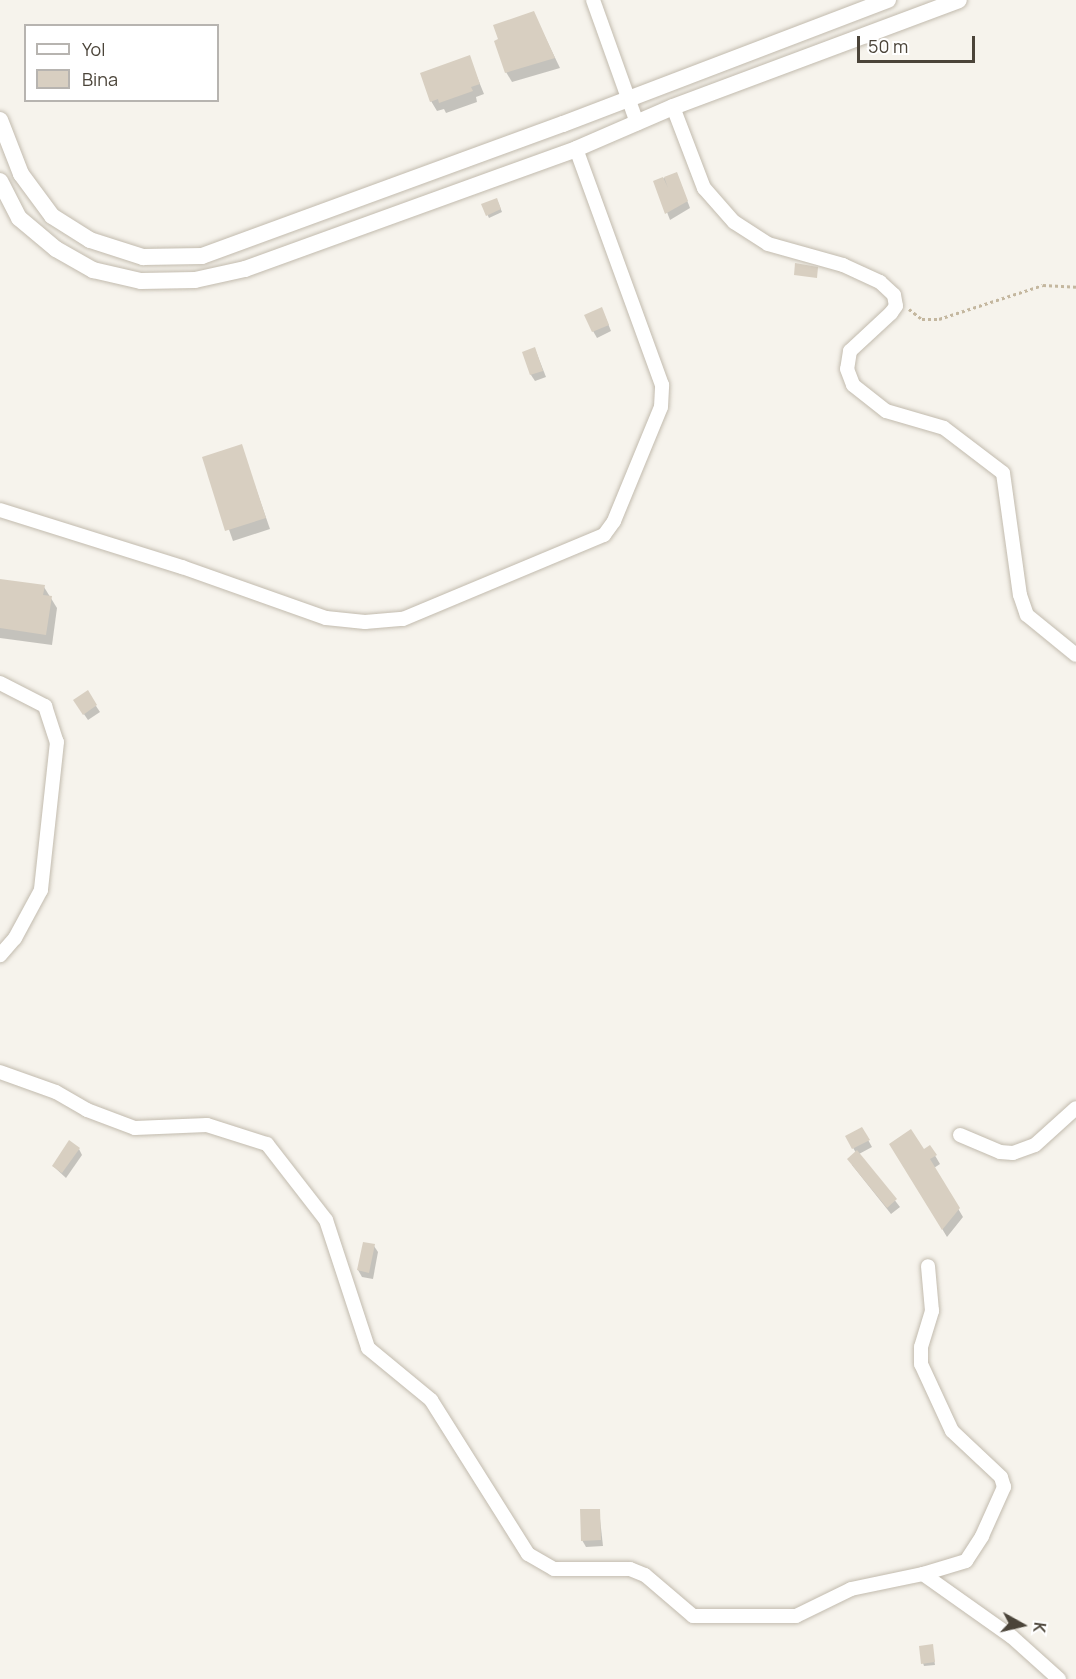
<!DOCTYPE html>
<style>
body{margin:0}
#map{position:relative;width:1076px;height:1679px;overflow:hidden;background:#f6f3ec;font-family:Manrope,sans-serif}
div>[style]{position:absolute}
.shadow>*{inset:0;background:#0003}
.building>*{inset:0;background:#d8cfc1}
.path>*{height:3px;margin-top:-1.5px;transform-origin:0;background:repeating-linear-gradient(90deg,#c4b79f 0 3px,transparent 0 6px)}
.roads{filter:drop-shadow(0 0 2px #c2bbae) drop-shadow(0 0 2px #c2bbae)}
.minor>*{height:14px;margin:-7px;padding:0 7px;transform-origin:7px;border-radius:7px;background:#fff}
.tertiary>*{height:16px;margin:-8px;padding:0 8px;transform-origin:8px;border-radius:8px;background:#fff}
span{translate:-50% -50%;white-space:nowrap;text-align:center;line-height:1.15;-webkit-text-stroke:4.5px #fff;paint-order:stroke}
.legend{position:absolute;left:24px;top:24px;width:195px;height:78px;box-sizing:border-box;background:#fff;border:2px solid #b7b4b0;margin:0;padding:8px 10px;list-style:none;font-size:18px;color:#4b4439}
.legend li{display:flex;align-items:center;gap:12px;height:30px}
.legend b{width:30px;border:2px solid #b7b4b0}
.north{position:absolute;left:992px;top:1595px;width:60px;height:60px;-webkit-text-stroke:4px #fff;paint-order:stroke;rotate:98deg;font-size:16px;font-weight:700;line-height:24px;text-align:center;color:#4b4439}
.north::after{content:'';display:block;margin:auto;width:21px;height:27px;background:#4b4439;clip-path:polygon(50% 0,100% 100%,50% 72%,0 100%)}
.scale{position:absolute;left:857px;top:36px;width:118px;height:27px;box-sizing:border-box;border:3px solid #4b4439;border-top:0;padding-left:8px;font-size:18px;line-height:21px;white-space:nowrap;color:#4b4439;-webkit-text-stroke:4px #fff;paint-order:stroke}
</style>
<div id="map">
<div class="shadow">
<i style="clip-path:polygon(533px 12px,560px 68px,512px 82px,506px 72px)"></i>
<i style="clip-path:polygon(469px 57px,484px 94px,476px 97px,477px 102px,446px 113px,444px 109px,437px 111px,431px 101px)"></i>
<i style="clip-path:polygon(677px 174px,690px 208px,670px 220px,655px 181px)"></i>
<i style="clip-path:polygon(498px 202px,502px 212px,489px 218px,483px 205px)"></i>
<i style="clip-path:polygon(605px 316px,611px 331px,597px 338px,593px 331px)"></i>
<i style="clip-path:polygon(535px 349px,546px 377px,535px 381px,531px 375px)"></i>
<i style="clip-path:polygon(241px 446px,270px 529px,233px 541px,204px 458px)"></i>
<i style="clip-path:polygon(44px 587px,57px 608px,52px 645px,0 638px,0 590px)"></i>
<i style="clip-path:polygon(96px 706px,100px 712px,88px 720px,79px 707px)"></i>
<i style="clip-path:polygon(862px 1129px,872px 1147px,859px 1154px,900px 1207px,891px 1214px,852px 1165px,856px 1153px,847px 1137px)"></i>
<i style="clip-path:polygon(930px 1147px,940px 1164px,934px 1168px,963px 1217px,947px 1237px,896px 1152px,923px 1151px)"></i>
<i style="clip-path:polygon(79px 1149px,82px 1155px,66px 1178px,53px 1166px)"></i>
<i style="clip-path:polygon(374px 1246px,378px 1252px,373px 1279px,362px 1277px,358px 1270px)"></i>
<i style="clip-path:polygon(599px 1510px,603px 1546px,586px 1547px,582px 1540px)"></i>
<i style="clip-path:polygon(932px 1646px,935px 1665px,924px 1666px,923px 1663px)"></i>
</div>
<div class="building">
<i style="clip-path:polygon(534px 11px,555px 58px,505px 73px,494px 41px,498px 39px,493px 25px)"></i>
<i style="clip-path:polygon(470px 55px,480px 84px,471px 87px,473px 91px,439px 103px,438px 99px,430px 102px,420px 73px)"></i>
<i style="clip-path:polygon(677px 172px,688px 201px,665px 214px,653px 181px,663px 177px,668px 188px,664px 177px)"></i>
<i style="clip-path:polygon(497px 198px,501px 209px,486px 216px,481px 204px)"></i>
<i style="clip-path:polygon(795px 263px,818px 267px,817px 278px,794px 275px)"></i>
<i style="clip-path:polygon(602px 307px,609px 325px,592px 332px,584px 315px)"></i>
<i style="clip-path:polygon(535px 347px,543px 371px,530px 375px,522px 352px)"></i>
<i style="clip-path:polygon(242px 444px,266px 518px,225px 531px,202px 457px)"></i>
<i style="clip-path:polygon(0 579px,45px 585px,43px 595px,52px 596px,46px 635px,0 628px)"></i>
<i style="clip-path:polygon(88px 690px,97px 705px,83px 715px,73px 700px)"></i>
<i style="clip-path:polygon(862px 1127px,870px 1140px,852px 1149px,845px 1136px)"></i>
<i style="clip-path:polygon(911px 1129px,924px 1149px,930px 1145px,937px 1155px,930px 1159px,960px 1208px,942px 1230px,889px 1144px)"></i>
<i style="clip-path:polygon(69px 1140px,80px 1148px,62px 1173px,52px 1166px)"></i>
<i style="clip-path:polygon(857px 1150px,897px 1199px,887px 1208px,847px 1159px)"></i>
<i style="clip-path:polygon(363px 1242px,375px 1244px,369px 1273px,357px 1270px)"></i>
<i style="clip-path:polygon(580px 1509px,600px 1509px,601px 1540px,581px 1541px)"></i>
<i style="clip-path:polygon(933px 1644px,935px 1662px,921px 1664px,919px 1646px)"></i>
</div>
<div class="path">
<i style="left:909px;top:309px;width:16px;rotate:38deg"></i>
<i style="left:922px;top:319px;width:17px"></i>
<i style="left:939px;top:319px;width:109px;rotate:-18.1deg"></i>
<i style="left:1043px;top:285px;width:33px;rotate:3deg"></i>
</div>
<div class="roads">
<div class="minor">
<i style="left:593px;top:0;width:131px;rotate:70.3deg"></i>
<i style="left:673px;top:107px;width:87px;rotate:69.1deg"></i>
<i style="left:704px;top:188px;width:45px;rotate:48.6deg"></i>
<i style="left:734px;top:222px;width:40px;rotate:32.9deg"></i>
<i style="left:768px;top:244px;width:78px;rotate:15.6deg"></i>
<i style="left:843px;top:265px;width:41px;rotate:24.7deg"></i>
<i style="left:880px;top:282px;width:19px;rotate:43deg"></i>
<i style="left:894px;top:295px;width:11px;rotate:80deg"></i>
<i style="left:896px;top:306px;width:9px;rotate:126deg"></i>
<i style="left:891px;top:313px;width:56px;rotate:137.2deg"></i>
<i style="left:850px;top:351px;width:18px;rotate:99deg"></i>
<i style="left:847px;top:369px;width:17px;rotate:69deg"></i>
<i style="left:853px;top:385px;width:42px;rotate:38.2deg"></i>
<i style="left:886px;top:411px;width:60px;rotate:16.3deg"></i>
<i style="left:944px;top:428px;width:74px;rotate:37.3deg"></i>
<i style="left:1003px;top:473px;width:123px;rotate:82.1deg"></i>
<i style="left:1020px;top:595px;width:21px;rotate:71deg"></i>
<i style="left:1027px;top:615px;width:63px;rotate:39.2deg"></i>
<i style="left:0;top:510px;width:191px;rotate:17.4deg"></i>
<i style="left:182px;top:567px;width:153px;rotate:19.5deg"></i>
<i style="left:326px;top:618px;width:39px;rotate:6deg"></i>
<i style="left:365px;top:622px;width:38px;rotate:-5deg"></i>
<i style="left:403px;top:619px;width:218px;rotate:-22.7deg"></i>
<i style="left:604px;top:535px;width:17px;rotate:-54deg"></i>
<i style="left:614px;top:521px;width:123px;rotate:-67.6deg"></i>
<i style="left:661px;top:407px;width:22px;rotate:-87deg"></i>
<i style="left:662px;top:385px;width:251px;rotate:-110deg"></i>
<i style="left:0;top:683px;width:51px;rotate:27.1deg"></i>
<i style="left:45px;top:706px;width:38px;rotate:72deg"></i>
<i style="left:57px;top:742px;width:149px;rotate:96.2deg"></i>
<i style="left:41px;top:890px;width:55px;rotate:118.4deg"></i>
<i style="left:15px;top:938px;width:23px;rotate:131deg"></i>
<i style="left:0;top:1072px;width:59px;rotate:19.7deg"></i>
<i style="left:56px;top:1092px;width:36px;rotate:30deg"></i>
<i style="left:87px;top:1110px;width:51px;rotate:20.6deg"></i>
<i style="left:135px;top:1128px;width:72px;rotate:-2.4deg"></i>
<i style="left:207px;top:1125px;width:63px;rotate:17.6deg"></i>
<i style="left:267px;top:1144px;width:96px;rotate:52.2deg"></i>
<i style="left:326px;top:1220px;width:135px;rotate:71.8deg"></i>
<i style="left:368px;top:1348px;width:82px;rotate:39.5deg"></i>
<i style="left:431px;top:1400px;width:182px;rotate:57.8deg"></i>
<i style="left:528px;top:1554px;width:30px;rotate:30deg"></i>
<i style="left:554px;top:1569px;width:76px"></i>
<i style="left:630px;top:1569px;width:16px;rotate:22deg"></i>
<i style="left:645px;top:1575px;width:63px;rotate:40.5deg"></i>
<i style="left:693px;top:1616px;width:103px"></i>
<i style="left:796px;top:1616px;width:61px;rotate:-26.1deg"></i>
<i style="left:851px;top:1589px;width:74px;rotate:-11.8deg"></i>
<i style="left:923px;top:1574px;width:109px;rotate:35.3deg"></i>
<i style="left:1012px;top:1637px;width:63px;rotate:41.8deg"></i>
<i style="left:960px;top:1135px;width:43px;rotate:23deg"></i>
<i style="left:1000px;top:1152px;width:13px;rotate:4deg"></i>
<i style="left:1013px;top:1153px;width:23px;rotate:-20deg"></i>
<i style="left:1035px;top:1145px;width:55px;rotate:-42.1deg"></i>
<i style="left:923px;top:1574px;width:45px;rotate:-16.8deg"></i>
<i style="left:966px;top:1561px;width:30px;rotate:-57deg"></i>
<i style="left:982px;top:1536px;width:54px;rotate:-65.8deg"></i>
<i style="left:1004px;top:1487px;width:10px;rotate:-107deg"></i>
<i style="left:1001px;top:1477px;width:67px;rotate:-136.8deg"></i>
<i style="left:952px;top:1431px;width:74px;rotate:-114.8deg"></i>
<i style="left:921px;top:1364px;width:17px;rotate:-90deg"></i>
<i style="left:921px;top:1347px;width:38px;rotate:-73deg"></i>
<i style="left:932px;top:1311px;width:45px;rotate:-95.1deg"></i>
</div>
<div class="tertiary">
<i style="left:0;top:120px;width:58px;rotate:68.7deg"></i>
<i style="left:21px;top:174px;width:52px;rotate:53.6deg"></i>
<i style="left:52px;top:216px;width:45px;rotate:32.3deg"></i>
<i style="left:90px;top:240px;width:56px;rotate:17.8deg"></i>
<i style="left:143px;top:257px;width:59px;rotate:-1deg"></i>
<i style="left:202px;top:256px;width:384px;rotate:-20.1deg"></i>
<i style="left:563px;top:124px;width:348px;rotate:-20.9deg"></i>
<i style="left:0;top:181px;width:42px;rotate:62.8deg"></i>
<i style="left:19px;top:218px;width:48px;rotate:40deg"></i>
<i style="left:56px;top:249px;width:43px;rotate:29.6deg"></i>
<i style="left:93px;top:270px;width:49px;rotate:12.9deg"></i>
<i style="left:141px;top:281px;width:54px;rotate:-1.1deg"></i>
<i style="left:195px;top:280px;width:51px;rotate:-12.4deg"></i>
<i style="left:245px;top:269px;width:352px;rotate:-19.9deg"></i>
<i style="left:576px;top:149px;width:106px;rotate:-23.4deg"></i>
<i style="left:673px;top:107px;width:305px;rotate:-20.5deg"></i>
</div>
</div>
<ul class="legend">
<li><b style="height:8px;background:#fff"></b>Yol</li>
<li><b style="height:16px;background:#d8cfc1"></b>Bina</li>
</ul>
<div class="north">K</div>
<div class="scale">50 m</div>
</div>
